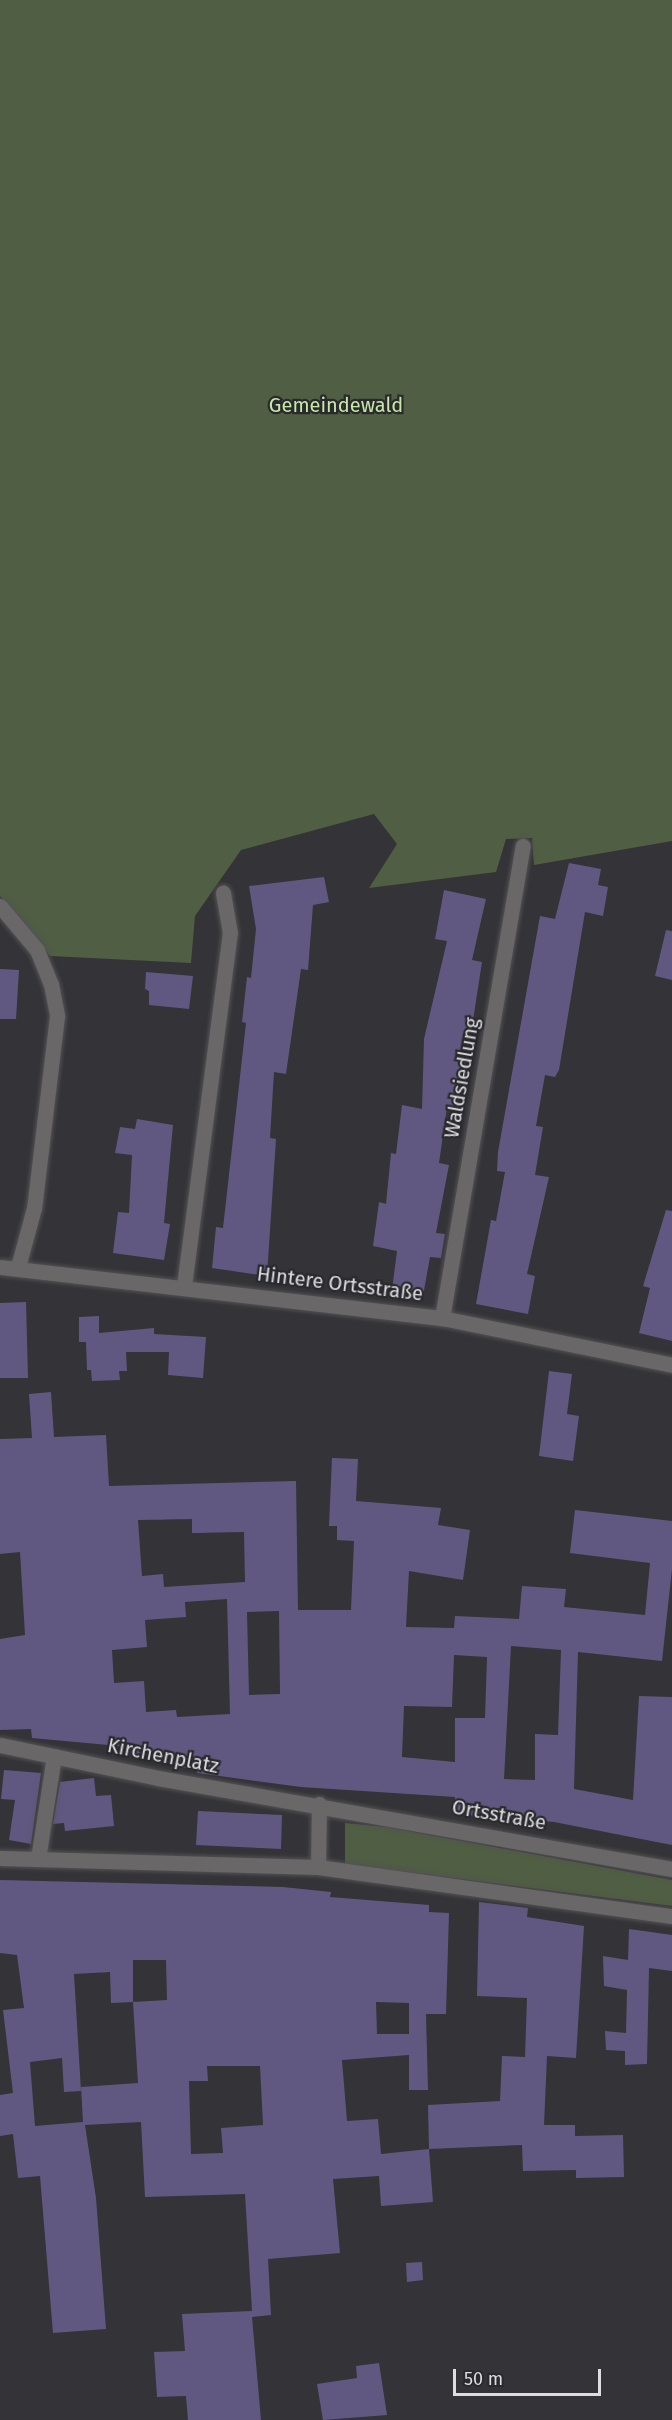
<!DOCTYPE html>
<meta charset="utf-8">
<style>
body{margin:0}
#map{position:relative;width:672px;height:2420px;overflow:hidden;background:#343337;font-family:"Fira Sans",sans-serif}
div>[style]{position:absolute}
.green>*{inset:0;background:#505e44}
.building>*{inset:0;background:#615881}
.roads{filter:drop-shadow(0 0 2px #535255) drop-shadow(0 0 2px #535255)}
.street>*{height:15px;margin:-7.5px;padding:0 7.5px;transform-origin:7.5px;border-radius:7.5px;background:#696767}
span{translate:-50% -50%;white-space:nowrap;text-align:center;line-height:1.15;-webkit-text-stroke:4.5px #2a292d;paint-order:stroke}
.park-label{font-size:20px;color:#c5e8a6}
.street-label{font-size:20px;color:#dedde0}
.scale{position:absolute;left:453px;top:2369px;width:148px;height:27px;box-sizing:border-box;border:3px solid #dedde0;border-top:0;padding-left:8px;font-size:18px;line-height:21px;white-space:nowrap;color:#dedde0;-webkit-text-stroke:4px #2a292d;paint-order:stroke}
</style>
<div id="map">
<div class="green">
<i style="clip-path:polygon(0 0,672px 0,672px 841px,534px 865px,532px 838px,506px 839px,496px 872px,369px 888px,397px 844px,374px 814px,241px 850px,195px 916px,191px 963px,50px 956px,0 896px)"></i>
<i style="clip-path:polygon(345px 1823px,386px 1827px,672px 1880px,672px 1906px,345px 1864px)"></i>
</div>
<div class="building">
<i style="clip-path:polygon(569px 863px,601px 869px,598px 885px,608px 887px,603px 916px,585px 912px,559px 1070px,555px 1077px,545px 1075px,536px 1126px,543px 1127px,535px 1175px,549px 1177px,527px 1274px,535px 1276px,528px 1314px,476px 1304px,491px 1220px,496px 1221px,505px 1172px,497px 1171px,498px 1152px,540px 916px,555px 919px)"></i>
<i style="clip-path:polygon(324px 877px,329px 902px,313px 905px,308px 970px,301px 969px,286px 1074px,274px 1072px,270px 1138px,276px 1139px,267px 1276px,212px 1268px,216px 1227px,223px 1228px,246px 1023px,242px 1022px,247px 977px,251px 978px,256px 929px,249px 886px)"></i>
<i style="clip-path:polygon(444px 890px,486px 899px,472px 960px,482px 962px,468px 1053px,457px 1108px,447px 1107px,439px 1163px,449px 1165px,436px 1233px,445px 1234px,441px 1258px,430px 1257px,423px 1296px,392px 1290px,397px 1251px,373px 1246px,379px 1202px,386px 1204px,391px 1153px,396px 1154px,402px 1105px,422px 1109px,424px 1039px,447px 941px,435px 939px)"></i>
<i style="clip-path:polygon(666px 930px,672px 931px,672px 980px,655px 976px)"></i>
<i style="clip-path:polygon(0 969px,19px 970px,16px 1019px,0 1019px)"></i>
<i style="clip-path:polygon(146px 972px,193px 976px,189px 1009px,149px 1005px,149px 991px,145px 989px)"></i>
<i style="clip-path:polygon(137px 1119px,173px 1125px,164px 1223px,170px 1224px,164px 1260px,113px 1253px,118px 1212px,129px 1213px,132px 1155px,115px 1153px,120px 1127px,135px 1129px)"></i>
<i style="clip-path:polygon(666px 1210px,672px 1211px,672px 1341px,639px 1333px,650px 1288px,643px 1286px)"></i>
<i style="clip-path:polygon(26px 1302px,28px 1378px,0 1378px,0 1303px)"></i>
<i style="clip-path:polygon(99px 1316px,99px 1333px,154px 1328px,154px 1334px,206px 1337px,203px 1378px,168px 1375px,169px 1352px,126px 1352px,127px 1371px,119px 1371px,120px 1380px,92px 1381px,91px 1370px,87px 1370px,86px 1342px,79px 1342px,79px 1317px)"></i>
<i style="clip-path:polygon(549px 1371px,572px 1374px,567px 1414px,579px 1416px,573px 1461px,539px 1456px)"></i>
<i style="clip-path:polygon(evenodd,51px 1392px,54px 1437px,106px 1435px,109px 1486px,296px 1481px,298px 1610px,351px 1610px,354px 1541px,337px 1540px,337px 1526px,329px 1526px,332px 1458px,358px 1459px,356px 1501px,441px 1508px,438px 1525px,470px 1530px,463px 1580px,409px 1571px,406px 1627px,454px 1628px,455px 1616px,519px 1619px,522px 1586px,566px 1589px,564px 1607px,645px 1615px,650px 1563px,570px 1553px,575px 1510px,672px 1521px,672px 1569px,662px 1661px,578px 1652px,574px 1789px,633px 1800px,639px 1696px,672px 1697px,672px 1845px,554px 1822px,455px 1814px,455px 1797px,301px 1787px,197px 1773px,198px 1769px,179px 1767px,178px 1761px,130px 1755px,130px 1747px,32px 1738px,31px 1729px,0 1730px,0 1639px,25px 1635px,20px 1552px,0 1554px,0 1439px,32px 1438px,29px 1394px,51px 1392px,192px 1519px,192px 1533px,244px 1532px,245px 1582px,164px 1587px,163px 1574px,142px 1576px,138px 1520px,192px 1519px,51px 1392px,227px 1599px,230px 1714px,177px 1717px,176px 1710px,146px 1712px,144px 1681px,114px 1683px,112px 1650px,147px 1647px,145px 1620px,186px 1617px,185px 1602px,227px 1599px,51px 1392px,279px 1611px,280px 1694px,249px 1695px,247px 1612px,279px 1611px,51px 1392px,511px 1646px,561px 1650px,558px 1735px,535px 1734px,535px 1780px,504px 1779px,511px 1646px,51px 1392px,454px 1655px,487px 1657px,485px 1718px,455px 1718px,455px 1762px,402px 1757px,404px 1706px,452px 1707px,454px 1655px)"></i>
<i style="clip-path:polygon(4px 1770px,41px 1773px,31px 1844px,9px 1840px,15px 1800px,1px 1799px)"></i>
<i style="clip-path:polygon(94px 1778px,96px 1796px,111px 1795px,114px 1826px,65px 1831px,64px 1823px,53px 1824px,60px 1782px)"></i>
<i style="clip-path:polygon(198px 1811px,282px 1815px,281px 1849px,196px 1845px)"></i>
<i style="clip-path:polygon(evenodd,0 1880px,283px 1887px,331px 1892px,330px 1897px,429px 1905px,429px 1912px,449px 1913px,446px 2014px,426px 2014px,428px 2090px,409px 2090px,409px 2055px,342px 2060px,347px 2121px,378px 2119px,381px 2154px,429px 2149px,433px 2202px,381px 2206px,379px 2176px,333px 2179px,340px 2253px,268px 2259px,271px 2315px,252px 2317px,261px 2420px,188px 2420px,186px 2396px,157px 2397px,154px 2352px,185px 2351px,182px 2314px,252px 2311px,245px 2194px,145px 2197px,141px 2122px,85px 2125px,96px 2198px,106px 2329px,53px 2333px,40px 2176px,18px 2178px,13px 2134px,0 2136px,0 2095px,13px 2093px,3px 2010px,24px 2008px,17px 1955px,0 1953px,0 1880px,133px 1960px,166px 1960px,167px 2000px,133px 2002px,133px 1960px,0 1880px,110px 1972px,111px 2003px,133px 2002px,138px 2083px,81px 2087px,83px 2122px,35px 2126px,30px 2062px,62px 2058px,64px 2092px,81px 2091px,74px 1974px,110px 1972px,0 1880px,376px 2002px,409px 2003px,409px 2034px,377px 2034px,376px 2002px,0 1880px,207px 2066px,260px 2066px,263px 2125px,221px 2128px,223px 2153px,191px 2154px,189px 2081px,208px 2081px,207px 2066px)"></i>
<i style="clip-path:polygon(479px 1902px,528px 1908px,527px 1917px,584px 1926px,576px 2058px,547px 2056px,544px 2125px,575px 2125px,575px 2136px,623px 2135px,624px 2177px,576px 2178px,576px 2170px,523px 2171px,522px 2145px,429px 2149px,428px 2105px,500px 2101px,502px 2056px,525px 2057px,527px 1998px,477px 1996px)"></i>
<i style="clip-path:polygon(629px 1929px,672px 1935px,672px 1971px,649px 1968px,647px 2064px,625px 2065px,625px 2051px,606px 2050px,605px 2031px,626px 2033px,627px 1990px,604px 1986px,603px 1956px,628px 1960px)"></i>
<i style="clip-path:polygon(422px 2262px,423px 2280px,407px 2282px,406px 2263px)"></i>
<i style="clip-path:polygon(379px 2363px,387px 2415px,323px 2420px,317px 2384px,357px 2378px,356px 2366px)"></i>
</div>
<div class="roads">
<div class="street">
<i style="left:0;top:906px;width:57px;rotate:49.9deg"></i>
<i style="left:37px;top:950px;width:37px;rotate:68deg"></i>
<i style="left:51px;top:984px;width:33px;rotate:79deg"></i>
<i style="left:57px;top:1016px;width:193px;rotate:96.8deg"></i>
<i style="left:34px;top:1208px;width:61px;rotate:105.2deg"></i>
<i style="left:0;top:1267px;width:445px;rotate:6.6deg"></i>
<i style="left:442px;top:1318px;width:235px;rotate:11.5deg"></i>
<i style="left:184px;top:1286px;width:356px;rotate:-82.6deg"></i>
<i style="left:230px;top:933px;width:41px;rotate:-99.9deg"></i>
<i style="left:442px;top:1318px;width:479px;rotate:-80.3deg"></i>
<i style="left:0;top:1745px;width:161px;rotate:11.8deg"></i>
<i style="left:158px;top:1778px;width:522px;rotate:10.04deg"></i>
<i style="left:0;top:1858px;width:318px;rotate:1.6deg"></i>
<i style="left:318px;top:1867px;width:357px;rotate:7.9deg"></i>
<i style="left:38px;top:1859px;width:104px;rotate:-81.2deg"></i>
<i style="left:318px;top:1867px;width:63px;rotate:-89.1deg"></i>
</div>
</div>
<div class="park-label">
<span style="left:336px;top:405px">Gemeindewald</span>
</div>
<div class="street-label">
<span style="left:462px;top:1078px;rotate:-80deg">Waldsiedlung</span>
<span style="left:340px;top:1284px;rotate:7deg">Hintere Ortsstraße</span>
<span style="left:163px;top:1756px;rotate:11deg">Kirchenplatz</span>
<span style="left:499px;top:1815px;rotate:10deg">Ortsstraße</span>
</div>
<div class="scale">50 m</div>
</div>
